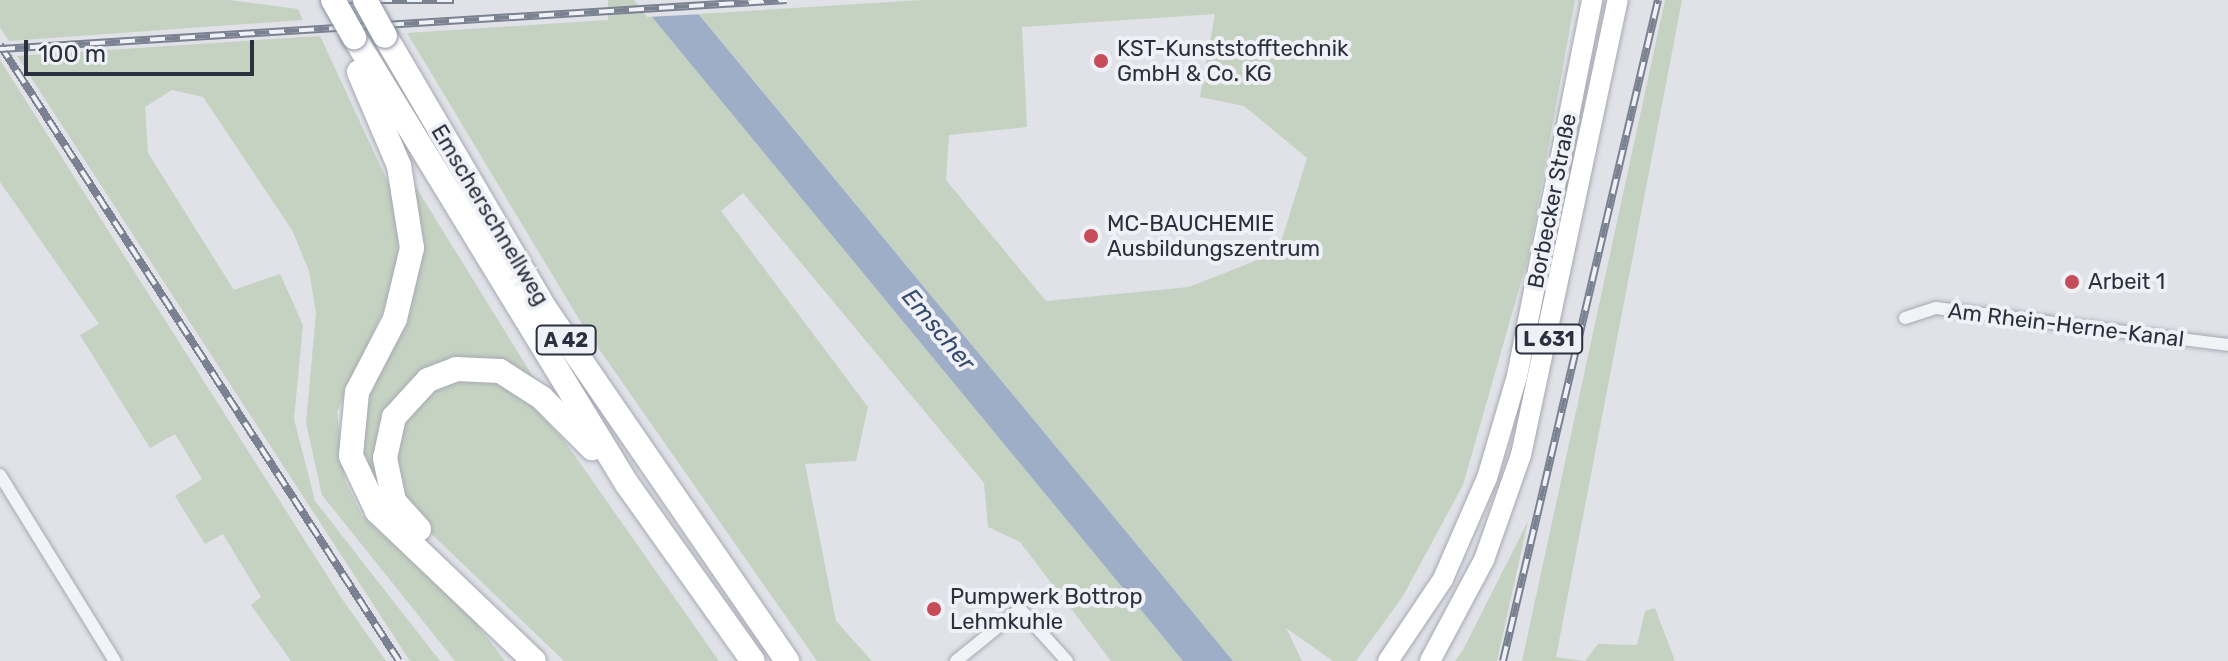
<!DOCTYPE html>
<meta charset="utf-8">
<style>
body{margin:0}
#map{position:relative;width:2228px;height:661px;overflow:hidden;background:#e0e2e8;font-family:Rubik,sans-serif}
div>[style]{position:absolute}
.green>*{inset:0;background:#c5d1c1}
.water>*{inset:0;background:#9daec6}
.pier>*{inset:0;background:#e0e2e8}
.roads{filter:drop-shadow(0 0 2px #a6a9b2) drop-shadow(0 0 2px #a6a9b2)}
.street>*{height:12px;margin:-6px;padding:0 6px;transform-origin:6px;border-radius:6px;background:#f2f3f6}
.primary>*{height:20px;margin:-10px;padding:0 10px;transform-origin:10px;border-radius:10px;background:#fff}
.highway>*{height:24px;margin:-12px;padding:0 12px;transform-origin:12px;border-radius:12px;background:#fff}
.rail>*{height:8px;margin-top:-4px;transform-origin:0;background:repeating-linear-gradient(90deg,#eff1f6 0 15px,#7a8190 0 30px);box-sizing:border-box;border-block:2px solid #7a8190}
.bridges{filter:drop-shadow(0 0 2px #888f9e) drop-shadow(0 0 2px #888f9e)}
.highway-bridge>*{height:24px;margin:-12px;padding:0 12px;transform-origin:12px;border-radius:12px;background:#fff}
.dots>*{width:22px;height:22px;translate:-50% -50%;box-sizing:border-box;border:4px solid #eff1f6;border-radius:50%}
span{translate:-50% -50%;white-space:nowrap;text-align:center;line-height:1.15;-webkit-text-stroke:8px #eff1f6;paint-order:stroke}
.shield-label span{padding:2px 6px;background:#eff1f6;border:2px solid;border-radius:6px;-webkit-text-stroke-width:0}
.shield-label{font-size:20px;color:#2a303e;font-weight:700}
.poi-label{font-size:22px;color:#2a303e}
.left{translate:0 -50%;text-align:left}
.street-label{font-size:22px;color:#2a303e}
.water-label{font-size:24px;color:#364c6f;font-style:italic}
.scale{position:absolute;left:24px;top:40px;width:230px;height:36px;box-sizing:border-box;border:4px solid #2a303e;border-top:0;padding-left:10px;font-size:24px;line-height:28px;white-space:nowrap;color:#2a303e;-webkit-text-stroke:6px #eff1f6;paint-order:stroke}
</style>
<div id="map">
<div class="green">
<i style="clip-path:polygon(0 0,228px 0,298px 9px,303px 20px,9px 41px,0 27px)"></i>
<i style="clip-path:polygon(608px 0,638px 0,1183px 661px,1111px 661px,1020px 542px,988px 527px,984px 483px,743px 193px,721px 211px,868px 407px,856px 461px,805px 464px,836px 621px,872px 661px,817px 661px,585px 329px,407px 33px,608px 20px)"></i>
<i style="clip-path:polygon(evenodd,921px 0,1575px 0,1529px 254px,1463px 485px,1403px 596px,1356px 661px,1333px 661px,1286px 628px,1302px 661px,1233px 661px,699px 14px,921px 0,1215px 14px,1200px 97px,1244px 106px,1307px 158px,1278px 252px,1189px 287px,1046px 301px,946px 180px,949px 135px,1027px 127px,1022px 27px,1215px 14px)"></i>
<i style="clip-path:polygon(1665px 0,1682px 0,1556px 657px,1584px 661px,1522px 661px)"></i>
<i style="clip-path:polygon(320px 36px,392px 191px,399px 236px,395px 285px,337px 412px,345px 480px,362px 515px,470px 615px,505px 661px,455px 661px,322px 495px,306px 423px,316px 313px,309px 271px,292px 230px,203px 97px,172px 90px,145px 107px,148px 153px,234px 290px,280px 274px,303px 325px,294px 419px,315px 501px,440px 661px,410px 661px,17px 56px)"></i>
<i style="clip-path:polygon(0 60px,342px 599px,386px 661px,291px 661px,251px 605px,261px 597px,223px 534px,205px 544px,175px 496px,202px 479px,175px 434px,150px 448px,80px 335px,99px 324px,0 182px)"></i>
<i style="clip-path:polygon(414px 184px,535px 380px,424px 372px,411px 380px,379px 423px,375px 479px,368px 483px,357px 436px)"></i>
<i style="clip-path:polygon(448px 380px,492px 380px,521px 394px,563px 439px,719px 661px,564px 661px,418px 521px,391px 474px,400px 416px)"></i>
<i style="clip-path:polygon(1528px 521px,1497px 661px,1455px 661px,1463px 650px)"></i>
<i style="clip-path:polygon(1655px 608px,1675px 661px,1585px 661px,1598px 644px,1637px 645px,1645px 611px)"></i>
</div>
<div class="water">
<i style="clip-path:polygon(638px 0,687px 0,1233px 661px,1183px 661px)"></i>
</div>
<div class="pier">
<i style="clip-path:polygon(634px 0,692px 0,704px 14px,647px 17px)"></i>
</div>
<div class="roads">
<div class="street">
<i style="left:1905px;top:318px;width:33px;rotate:-18deg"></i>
<i style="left:1936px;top:308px;width:294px;rotate:7.2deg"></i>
<i style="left:0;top:475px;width:219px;rotate:58.3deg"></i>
<i style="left:956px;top:661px;width:82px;rotate:-39.1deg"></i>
<i style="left:1020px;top:609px;width:70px;rotate:47.9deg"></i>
</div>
<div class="primary">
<i style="left:1388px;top:661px;width:99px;rotate:-56.1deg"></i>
<i style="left:1443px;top:579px;width:110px;rotate:-66.5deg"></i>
<i style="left:1487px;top:478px;width:106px;rotate:-73.6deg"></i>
<i style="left:1517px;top:376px;width:383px;rotate:-78.7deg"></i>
<i style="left:1430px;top:661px;width:115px;rotate:-61.9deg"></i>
<i style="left:1484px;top:560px;width:111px;rotate:-70.6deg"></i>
<i style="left:1521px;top:455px;width:465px;rotate:-78deg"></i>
</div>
<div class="highway">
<i style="left:385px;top:36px;width:318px;rotate:59.6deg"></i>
<i style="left:546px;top:310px;width:426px;rotate:55.5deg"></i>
<i style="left:354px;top:37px;width:524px;rotate:58.59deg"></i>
<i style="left:627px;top:484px;width:217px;rotate:54.6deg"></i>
<i style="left:359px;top:72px;width:102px;rotate:66.9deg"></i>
<i style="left:399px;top:166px;width:83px;rotate:81deg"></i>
<i style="left:412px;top:248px;width:73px;rotate:103.5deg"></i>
<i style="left:395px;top:319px;width:82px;rotate:117.5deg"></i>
<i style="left:357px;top:392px;width:64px;rotate:95.4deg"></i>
<i style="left:351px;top:456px;width:61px;rotate:64.7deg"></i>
<i style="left:377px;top:511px;width:217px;rotate:43.7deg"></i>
<i style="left:419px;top:529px;width:38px;rotate:-132deg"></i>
<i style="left:394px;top:501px;width:44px;rotate:-101.8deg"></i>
<i style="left:385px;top:458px;width:42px;rotate:-77.6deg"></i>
<i style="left:394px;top:417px;width:50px;rotate:-47.4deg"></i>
<i style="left:428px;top:380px;width:30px;rotate:-21deg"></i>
<i style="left:456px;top:369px;width:44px;rotate:2.6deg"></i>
<i style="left:500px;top:371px;width:50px;rotate:32.7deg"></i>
<i style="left:542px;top:398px;width:71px;rotate:45deg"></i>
</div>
</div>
<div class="rail">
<i style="left:347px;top:0;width:107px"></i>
<i style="left:0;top:45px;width:734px;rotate:57.07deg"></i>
<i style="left:0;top:49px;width:788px;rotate:-3.57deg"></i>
<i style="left:1503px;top:661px;width:679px;rotate:-76.8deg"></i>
</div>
<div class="bridges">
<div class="highway-bridge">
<i style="left:333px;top:0;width:43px;rotate:60.4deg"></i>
<i style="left:365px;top:0;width:41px;rotate:60.9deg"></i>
</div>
</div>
<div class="dots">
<i style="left:1101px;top:61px;background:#c54c58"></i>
<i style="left:1091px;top:236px;background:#c54c58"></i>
<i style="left:2072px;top:282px;background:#c54c58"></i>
<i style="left:934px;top:609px;background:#c54c58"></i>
</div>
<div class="shield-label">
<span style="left:1549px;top:339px">L 631</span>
<span style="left:566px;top:340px">A 42</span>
</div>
<div class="poi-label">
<span class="left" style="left:1117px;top:61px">KST-Kunststofftechnik<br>GmbH &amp; Co. KG</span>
<span class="left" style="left:1107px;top:236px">MC-BAUCHEMIE<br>Ausbildungszentrum</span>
<span class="left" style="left:2088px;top:282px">Arbeit 1</span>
<span class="left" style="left:950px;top:609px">Pumpwerk Bottrop<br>Lehmkuhle</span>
</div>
<div class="street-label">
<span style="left:1552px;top:201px;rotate:-79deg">Borbecker Straße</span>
<span style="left:490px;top:215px;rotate:59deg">Emscherschnellweg</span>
<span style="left:2066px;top:325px;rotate:7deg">Am Rhein-Herne-Kanal</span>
</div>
<div class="water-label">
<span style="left:938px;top:330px;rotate:50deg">Emscher</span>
</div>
<div class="scale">100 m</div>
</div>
